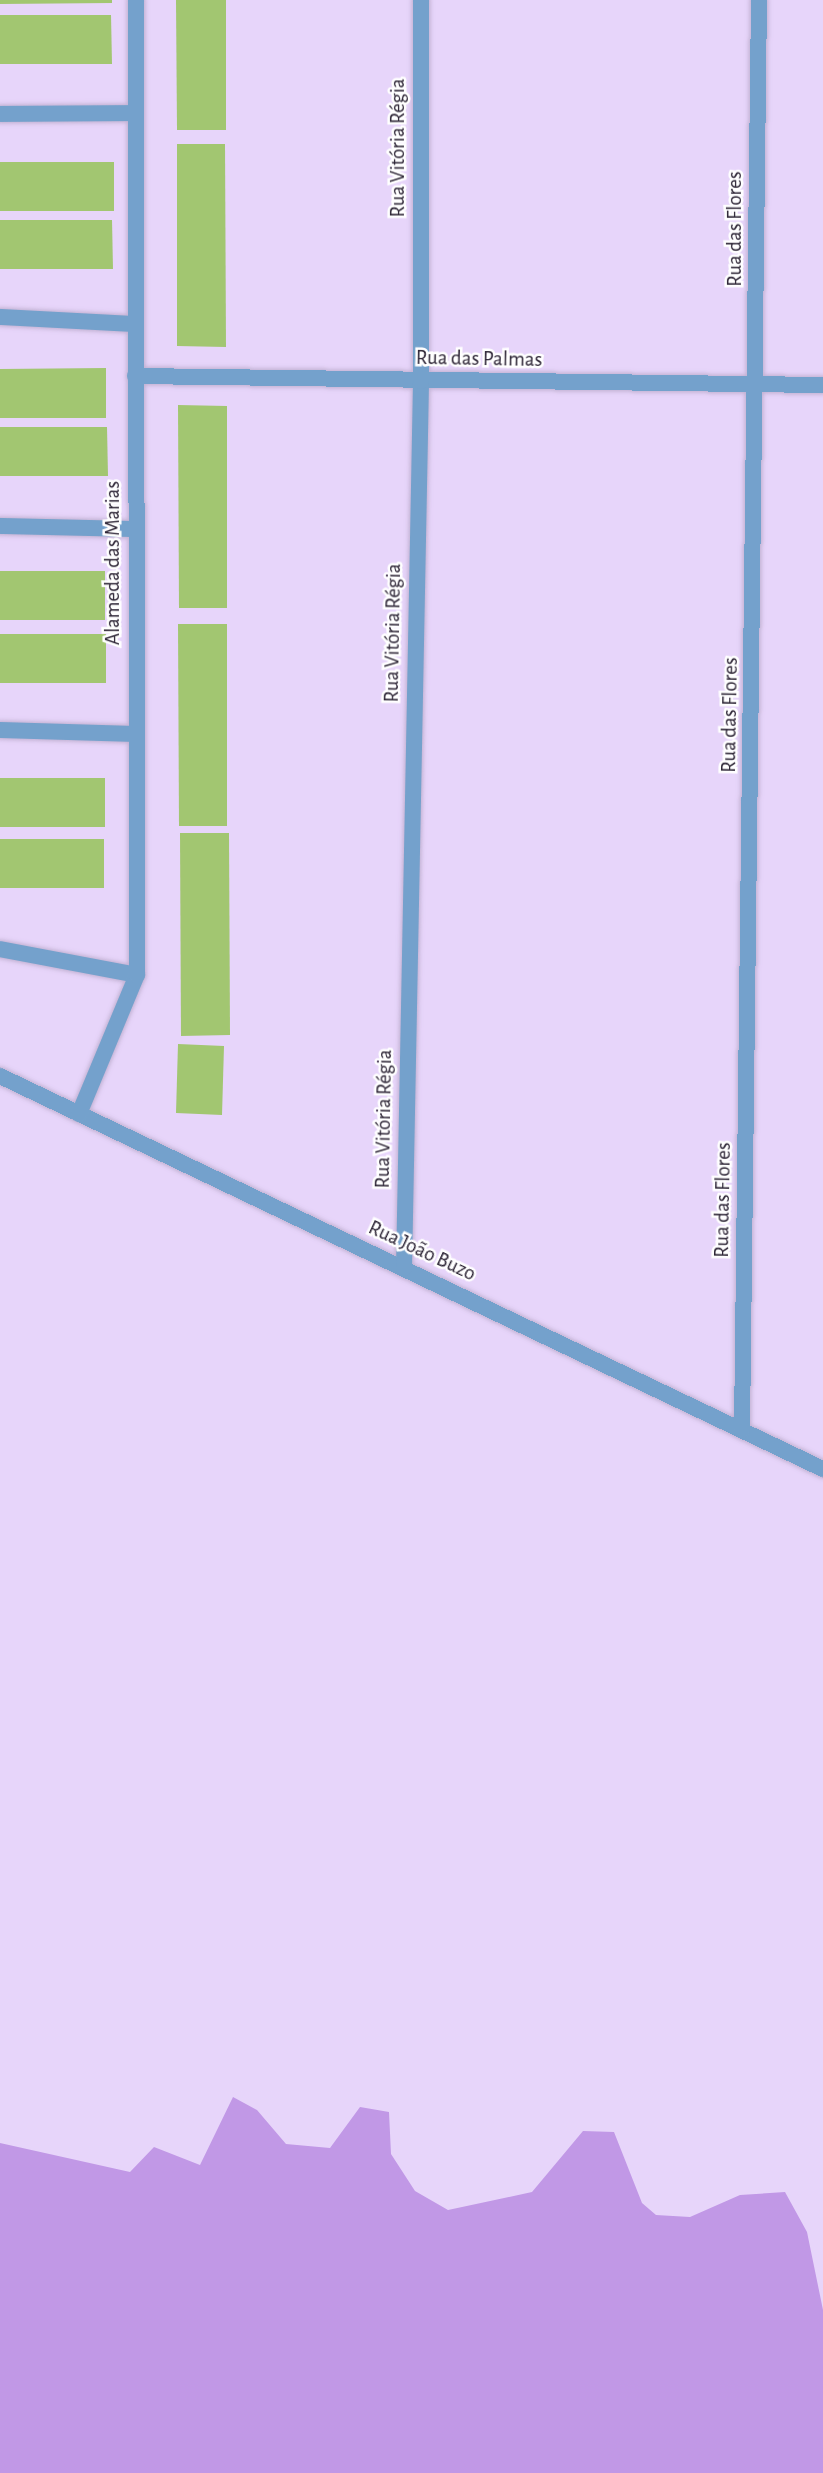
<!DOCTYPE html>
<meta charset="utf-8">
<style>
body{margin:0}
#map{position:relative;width:823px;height:2473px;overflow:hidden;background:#e7d5fa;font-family:"Alegreya Sans",sans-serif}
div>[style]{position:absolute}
.water>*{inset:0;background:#c198e6}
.building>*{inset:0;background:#a2c671}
.roads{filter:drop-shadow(0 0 2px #c2b2d3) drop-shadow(0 0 2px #c2b2d3)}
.minor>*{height:16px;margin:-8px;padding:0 8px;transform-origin:8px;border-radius:8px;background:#74a1cc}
span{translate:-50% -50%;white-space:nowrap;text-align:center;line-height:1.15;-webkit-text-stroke:5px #fff;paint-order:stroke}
.street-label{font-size:21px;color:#2d2536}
</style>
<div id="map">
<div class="water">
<i style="clip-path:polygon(233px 2097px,257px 2110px,286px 2144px,330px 2148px,360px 2107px,389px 2112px,391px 2154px,415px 2191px,448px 2210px,532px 2192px,583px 2131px,614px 2132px,642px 2203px,656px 2215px,690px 2217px,740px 2195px,785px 2192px,807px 2232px,823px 2310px,823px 2473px,0 2473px,0 2143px,130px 2172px,154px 2147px,200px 2165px)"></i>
</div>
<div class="building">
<i style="clip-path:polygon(0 0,112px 0,112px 3px,0 4px)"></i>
<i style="clip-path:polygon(176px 0,226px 0,226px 130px,177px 130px)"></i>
<i style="clip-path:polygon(0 15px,111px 15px,112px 64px,0 64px)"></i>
<i style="clip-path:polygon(177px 144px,225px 144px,226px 347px,177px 346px)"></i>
<i style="clip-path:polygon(0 162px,114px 162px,114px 211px,0 211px)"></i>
<i style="clip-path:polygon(0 220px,112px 220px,113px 269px,0 269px)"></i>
<i style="clip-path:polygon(106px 368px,106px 418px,0 418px,0 369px)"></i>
<i style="clip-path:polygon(178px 405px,227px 406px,227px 608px,179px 608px)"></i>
<i style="clip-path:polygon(0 427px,107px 427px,108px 476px,0 476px)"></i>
<i style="clip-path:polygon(0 571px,105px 571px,105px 620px,0 620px)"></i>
<i style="clip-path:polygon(178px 624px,227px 624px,227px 826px,179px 826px)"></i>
<i style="clip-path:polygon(0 634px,106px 634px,106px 683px,0 683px)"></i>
<i style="clip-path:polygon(0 778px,105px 778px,105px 827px,0 827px)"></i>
<i style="clip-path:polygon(180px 833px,229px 833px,230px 1035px,181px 1036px)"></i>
<i style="clip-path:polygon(0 839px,104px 839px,104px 888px,0 888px)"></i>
<i style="clip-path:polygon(178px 1044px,224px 1046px,222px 1115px,176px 1113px)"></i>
</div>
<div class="roads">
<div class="minor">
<i style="left:0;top:114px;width:135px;rotate:-0.4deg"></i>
<i style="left:0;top:317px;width:135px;rotate:3deg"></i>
<i style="left:135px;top:376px;width:688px;rotate:0.75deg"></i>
<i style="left:0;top:526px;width:135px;rotate:1.3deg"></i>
<i style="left:0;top:730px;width:136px;rotate:1.7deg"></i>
<i style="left:0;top:949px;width:139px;rotate:10.7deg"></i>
<i style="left:0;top:1076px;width:912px;rotate:25.53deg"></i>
<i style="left:79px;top:1114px;width:151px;rotate:-67.4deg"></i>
<i style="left:137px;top:975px;width:975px;rotate:-90.06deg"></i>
<i style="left:404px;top:1268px;width:887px;rotate:-88.9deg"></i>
<i style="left:421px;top:381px;width:381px;rotate:-90deg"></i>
<i style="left:742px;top:1430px;width:1430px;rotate:-89.32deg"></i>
</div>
</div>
<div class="street-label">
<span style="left:398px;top:148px;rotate:-90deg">Rua Vitória Régia</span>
<span style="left:735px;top:229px;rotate:-90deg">Rua das Flores</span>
<span style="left:479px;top:359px;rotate:1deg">Rua das Palmas</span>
<span style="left:113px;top:563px;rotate:-90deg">Alameda das Marias</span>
<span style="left:393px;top:633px;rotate:-89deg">Rua Vitória Régia</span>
<span style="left:730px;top:715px;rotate:-89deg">Rua das Flores</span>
<span style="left:384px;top:1119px;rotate:-89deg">Rua Vitória Régia</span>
<span style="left:723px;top:1200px;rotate:-89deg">Rua das Flores</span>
<span style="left:422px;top:1251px;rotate:25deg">Rua João Buzo</span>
</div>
</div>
